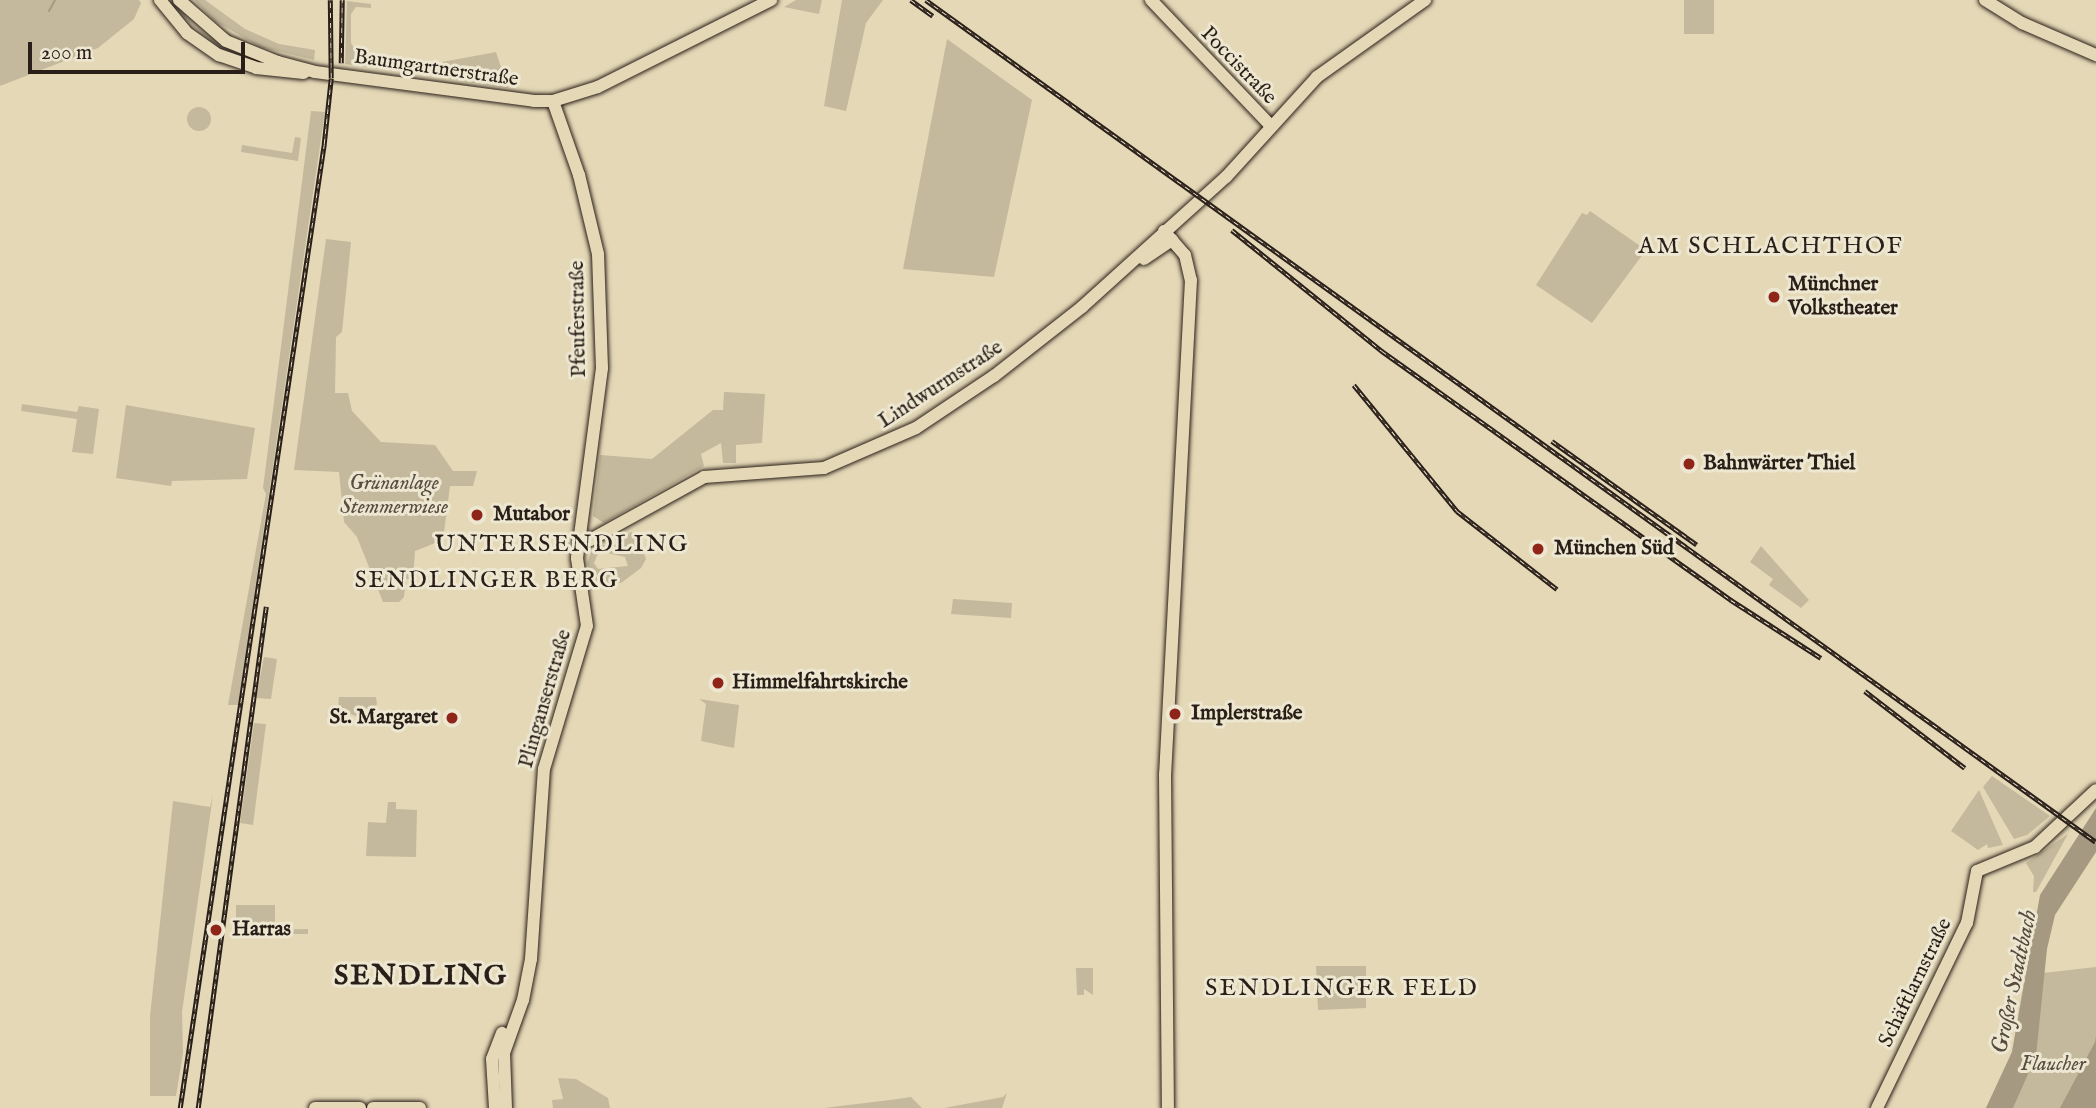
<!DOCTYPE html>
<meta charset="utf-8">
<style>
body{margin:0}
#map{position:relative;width:2096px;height:1108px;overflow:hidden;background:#e4d8b7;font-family:"IM FELL English",serif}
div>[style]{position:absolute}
.green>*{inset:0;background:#c4b99c}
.round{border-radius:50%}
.water>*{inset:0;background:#a59981}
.stream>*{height:2px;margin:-1px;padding:0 1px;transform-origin:1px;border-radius:1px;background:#a59981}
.roads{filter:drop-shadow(0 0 2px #2a1f18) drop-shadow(0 0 2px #2a1f18)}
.major>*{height:12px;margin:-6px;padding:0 6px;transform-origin:6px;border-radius:6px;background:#e4d8b7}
.rail>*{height:4.5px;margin-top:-2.25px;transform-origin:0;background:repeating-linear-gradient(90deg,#ede6d0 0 5px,#2a1f18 0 10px);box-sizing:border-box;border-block:2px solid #2a1f18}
.dots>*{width:19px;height:19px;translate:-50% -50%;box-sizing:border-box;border:4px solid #ede6d0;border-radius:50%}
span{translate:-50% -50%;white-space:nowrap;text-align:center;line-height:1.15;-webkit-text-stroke:6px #ede6d0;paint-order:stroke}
.street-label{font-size:21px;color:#2a1f18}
.poi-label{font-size:21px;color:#2a1f18;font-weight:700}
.left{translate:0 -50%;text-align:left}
.right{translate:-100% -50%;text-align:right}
.park-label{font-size:21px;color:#584d40;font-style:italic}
.neighbourhood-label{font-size:23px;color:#2a1f18;letter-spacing:2px}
.water-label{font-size:23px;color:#554a3d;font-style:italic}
.quarter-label{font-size:24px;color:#2a1f18;letter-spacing:2px}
.district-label{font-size:28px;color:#2a1f18;font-weight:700;letter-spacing:2px}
.scale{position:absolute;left:28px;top:42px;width:217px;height:32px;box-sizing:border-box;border:4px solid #2a1f18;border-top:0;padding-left:9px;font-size:21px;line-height:24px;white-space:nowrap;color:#2a1f18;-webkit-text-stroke:5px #ede6d0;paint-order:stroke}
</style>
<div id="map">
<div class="green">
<i style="clip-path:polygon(0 0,139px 0,141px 3px,134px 19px,98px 48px,0 86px)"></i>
<i style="clip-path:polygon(194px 0,205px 0,245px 29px,279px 44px,315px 50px,314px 60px,260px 47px,215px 21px)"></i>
<i style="clip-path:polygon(796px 0,822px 0,819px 14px,784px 7px)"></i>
<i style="clip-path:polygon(842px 0,883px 0,866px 23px,846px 111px,824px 106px)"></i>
<i style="clip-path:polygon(1684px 0,1714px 0,1714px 34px,1684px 34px)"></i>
<i style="clip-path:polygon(347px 1px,371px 4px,371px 8px,356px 7px,351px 14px,351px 43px,356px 51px,421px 62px,422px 70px,414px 74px,345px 64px)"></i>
<i style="clip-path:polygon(947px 39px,1032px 100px,994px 277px,903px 269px)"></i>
<i style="clip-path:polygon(496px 52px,508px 88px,443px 78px,442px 62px)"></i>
<i class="round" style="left:187px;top:107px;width:24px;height:24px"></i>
<i style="clip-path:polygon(311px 111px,325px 112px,238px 705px,228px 705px,266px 494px,263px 488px)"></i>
<i style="clip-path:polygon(295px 137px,301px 138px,298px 161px,241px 152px,242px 145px,292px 153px)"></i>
<i style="clip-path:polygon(1590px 211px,1646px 250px,1592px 323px,1536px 285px,1582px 213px,1587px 215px)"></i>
<i style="clip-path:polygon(326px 239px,351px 242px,342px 332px,336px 337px,335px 393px,348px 393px,352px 411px,381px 442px,435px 445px,453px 471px,477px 471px,473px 486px,450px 486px,443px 540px,415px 551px,413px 579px,406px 579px,404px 597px,399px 602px,383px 602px,357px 537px,344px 522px,339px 472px,294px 470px)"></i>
<i style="clip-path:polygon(724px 392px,765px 394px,762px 443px,736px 445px,736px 463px,723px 463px,721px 443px,701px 454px,704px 466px,604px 523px,593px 516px,600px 455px,652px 459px,713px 410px,723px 410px)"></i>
<i style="clip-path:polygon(22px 404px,77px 412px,79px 406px,99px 409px,93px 454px,72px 452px,77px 419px,21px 411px)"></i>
<i style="clip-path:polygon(126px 405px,255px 428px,247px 479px,172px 481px,171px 486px,116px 478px)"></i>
<i style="clip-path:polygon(evenodd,631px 532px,636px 534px,646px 559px,641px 568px,621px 583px,599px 583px,591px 577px,587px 563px,591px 552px,600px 545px,613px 546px,631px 532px,599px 551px,625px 557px,628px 566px,598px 569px,594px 563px,599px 551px)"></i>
<i style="clip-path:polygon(1761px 546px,1809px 600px,1801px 608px,1769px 585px,1773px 579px,1750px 562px)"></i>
<i style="clip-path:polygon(953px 599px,1012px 603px,1011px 618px,951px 614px)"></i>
<i style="clip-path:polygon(264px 657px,277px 659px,271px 699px,256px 698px)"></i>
<i style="clip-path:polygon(339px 697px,376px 697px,377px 704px,368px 720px,338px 710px)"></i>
<i style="clip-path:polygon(699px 699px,739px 705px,734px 748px,701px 741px,706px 704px)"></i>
<i style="clip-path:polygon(254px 723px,266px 724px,253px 825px,240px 823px)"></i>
<i style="clip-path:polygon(1992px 776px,2050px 816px,2027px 835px,2014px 839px,1983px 787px)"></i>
<i style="clip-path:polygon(1979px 790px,2003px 845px,1988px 848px,1987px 844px,1978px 850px,1951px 831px)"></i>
<i style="clip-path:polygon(213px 795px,182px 1012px,183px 1053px,176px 1096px,150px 1096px,150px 1016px,173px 801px,210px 807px)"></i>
<i style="clip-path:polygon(388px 802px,396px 802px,396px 809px,417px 810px,416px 857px,366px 856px,368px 822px,386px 823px)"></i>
<i style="clip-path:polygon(2068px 834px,2036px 892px,2033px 892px,2034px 876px,2026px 863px)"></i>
<i style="clip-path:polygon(275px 905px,275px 927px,236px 928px,236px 905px)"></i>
<i style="clip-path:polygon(308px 929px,308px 934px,237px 934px,236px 930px)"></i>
<i style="clip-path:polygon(1316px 966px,1366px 966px,1366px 1008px,1318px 1010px)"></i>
<i style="clip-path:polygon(2096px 967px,2096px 1108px,1986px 1108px,2012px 1052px,2025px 975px)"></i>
<i style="clip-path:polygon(1076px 968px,1093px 968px,1093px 995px,1084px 989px,1084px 995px,1077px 995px)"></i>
<i style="clip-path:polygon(558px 1078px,576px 1079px,608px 1098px,610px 1108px,553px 1108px,552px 1100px,563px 1099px)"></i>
<i style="clip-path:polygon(1007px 1093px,1002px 1108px,944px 1108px,1003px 1097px)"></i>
<i style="clip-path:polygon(911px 1097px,922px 1108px,824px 1108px,898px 1099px)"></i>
</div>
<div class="water">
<i style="clip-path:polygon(2096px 808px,2096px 852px,2055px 915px,2047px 949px,2036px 1056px,2013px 1108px,1986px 1108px,2012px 1052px,2040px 895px)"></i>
<i style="clip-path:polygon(2096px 1036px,2096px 1108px,2060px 1108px,2095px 1042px)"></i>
</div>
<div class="stream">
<i style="left:49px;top:11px;width:13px;rotate:-61deg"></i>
</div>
<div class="roads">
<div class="major">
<i style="left:160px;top:0;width:43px;rotate:50.7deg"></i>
<i style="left:187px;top:33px;width:39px;rotate:35deg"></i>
<i style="left:219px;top:55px;width:39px;rotate:19deg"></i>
<i style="left:256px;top:68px;width:48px;rotate:5.9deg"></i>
<i style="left:179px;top:0;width:62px;rotate:41.1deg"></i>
<i style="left:226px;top:41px;width:56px;rotate:22deg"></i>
<i style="left:278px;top:62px;width:38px;rotate:15deg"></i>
<i style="left:315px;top:72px;width:221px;rotate:7.5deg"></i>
<i style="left:534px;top:101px;width:19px"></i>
<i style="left:553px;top:101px;width:47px;rotate:-17.3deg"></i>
<i style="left:598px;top:87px;width:194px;rotate:-26.7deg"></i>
<i style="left:1151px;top:0;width:174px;rotate:46.4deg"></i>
<i style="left:1985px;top:0;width:44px;rotate:31.9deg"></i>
<i style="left:2022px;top:23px;width:81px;rotate:23.4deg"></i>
<i style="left:1164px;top:231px;width:32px;rotate:49deg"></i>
<i style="left:1185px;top:255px;width:26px;rotate:77deg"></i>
<i style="left:1191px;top:280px;width:495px;rotate:93deg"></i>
<i style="left:1165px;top:774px;width:334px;rotate:89.5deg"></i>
<i style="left:1144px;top:259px;width:34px;rotate:-34deg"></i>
<i style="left:579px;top:541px;width:11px;rotate:-5deg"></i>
<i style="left:590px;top:540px;width:130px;rotate:-28.9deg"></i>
<i style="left:704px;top:477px;width:120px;rotate:-4.3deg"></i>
<i style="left:824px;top:468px;width:100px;rotate:-23.5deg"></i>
<i style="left:916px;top:428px;width:94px;rotate:-33.7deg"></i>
<i style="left:994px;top:376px;width:112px;rotate:-38.1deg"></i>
<i style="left:1082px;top:307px;width:194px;rotate:-42.1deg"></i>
<i style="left:1226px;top:177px;width:135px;rotate:-47.7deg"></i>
<i style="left:1317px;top:77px;width:133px;rotate:-35.5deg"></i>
<i style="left:315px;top:1108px;width:45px"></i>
<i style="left:373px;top:1108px;width:47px"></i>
<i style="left:495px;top:1108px;width:49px;rotate:-93.5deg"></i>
<i style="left:492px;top:1059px;width:28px;rotate:-69deg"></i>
<i style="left:506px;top:1108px;width:55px;rotate:-92.1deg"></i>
<i style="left:504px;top:1053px;width:56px;rotate:-70.3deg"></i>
<i style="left:523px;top:1000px;width:42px;rotate:-79deg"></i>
<i style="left:531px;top:959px;width:190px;rotate:-86.1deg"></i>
<i style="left:544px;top:769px;width:149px;rotate:-73.3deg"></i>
<i style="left:587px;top:626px;width:69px;rotate:-98.4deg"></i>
<i style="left:577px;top:558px;width:192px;rotate:-82.5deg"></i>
<i style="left:602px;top:368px;width:114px;rotate:-92deg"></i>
<i style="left:598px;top:254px;width:81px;rotate:-103.5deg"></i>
<i style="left:579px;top:175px;width:78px;rotate:-109.4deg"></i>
<i style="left:1877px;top:1108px;width:206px;rotate:-64.1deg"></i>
<i style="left:1967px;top:923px;width:53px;rotate:-79.1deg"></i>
<i style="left:1977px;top:871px;width:63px;rotate:-22.5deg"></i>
<i style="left:2035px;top:847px;width:83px;rotate:-43.1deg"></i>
</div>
</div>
<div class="rail">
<i style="left:911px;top:0;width:27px;rotate:36deg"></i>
<i style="left:926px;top:0;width:1441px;rotate:35.74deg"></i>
<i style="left:341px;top:63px;width:63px;rotate:-89.1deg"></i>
<i style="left:1232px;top:230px;width:193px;rotate:38.9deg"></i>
<i style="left:1382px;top:351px;width:429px;rotate:35.5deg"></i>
<i style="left:1731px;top:600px;width:107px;rotate:32.8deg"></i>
<i style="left:1354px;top:385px;width:163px;rotate:50.7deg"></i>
<i style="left:1457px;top:511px;width:127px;rotate:38deg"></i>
<i style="left:1552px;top:441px;width:178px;rotate:35.6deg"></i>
<i style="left:1865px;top:691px;width:126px;rotate:37.6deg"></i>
<i style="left:180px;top:1108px;width:975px;rotate:-81.5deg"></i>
<i style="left:324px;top:144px;width:66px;rotate:-83.9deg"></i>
<i style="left:331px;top:78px;width:78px;rotate:-90.7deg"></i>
<i style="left:198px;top:1108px;width:506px;rotate:-82.27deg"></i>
</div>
<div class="dots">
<i style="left:1774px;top:297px;background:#8f2418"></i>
<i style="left:1689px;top:464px;background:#8f2418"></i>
<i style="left:477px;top:515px;background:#8f2418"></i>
<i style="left:1538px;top:549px;background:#8f2418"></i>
<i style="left:718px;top:683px;background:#8f2418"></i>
<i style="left:1175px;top:714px;background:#8f2418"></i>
<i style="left:452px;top:718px;background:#8f2418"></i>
<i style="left:216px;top:930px;background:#8f2418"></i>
</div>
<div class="street-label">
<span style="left:1238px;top:66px;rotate:46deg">Poccistraße</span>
<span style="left:436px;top:69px;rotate:8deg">Baumgartnerstraße</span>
<span style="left:579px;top:319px;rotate:-91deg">Pfeuferstraße</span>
<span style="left:941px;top:385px;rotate:-33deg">Lindwurmstraße</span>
<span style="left:546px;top:699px;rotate:-74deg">Plinganserstraße</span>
<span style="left:1916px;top:983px;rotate:-64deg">Schäftlarnstraße</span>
</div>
<div class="poi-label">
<span class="left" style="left:1788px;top:297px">Münchner<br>Volkstheater</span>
<span class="left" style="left:1703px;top:464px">Bahnwärter Thiel</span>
<span class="left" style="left:493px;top:515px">Mutabor</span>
<span class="left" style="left:1554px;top:549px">München Süd</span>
<span class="left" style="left:732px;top:683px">Himmelfahrtskirche</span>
<span class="left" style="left:1191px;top:714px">Implerstraße</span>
<span class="right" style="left:438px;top:718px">St. Margaret</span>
<span class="left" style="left:232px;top:930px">Harras</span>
</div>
<div class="park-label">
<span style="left:394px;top:496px">Grünanlage<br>Stemmerwiese</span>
<span style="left:2053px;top:1065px">Flaucher</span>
</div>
<div class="neighbourhood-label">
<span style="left:487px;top:581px">SENDLINGER BERG</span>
</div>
<div class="water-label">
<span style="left:2015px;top:982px;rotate:-78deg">Großer Stadtbach</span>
</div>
<div class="quarter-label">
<span style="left:1771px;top:247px">AM SCHLACHTHOF</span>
<span style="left:562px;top:545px">UNTERSENDLING</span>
<span style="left:1342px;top:989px">SENDLINGER FELD</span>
</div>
<div class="district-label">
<span style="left:421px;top:977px">SENDLING</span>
</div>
<div class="scale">200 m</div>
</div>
